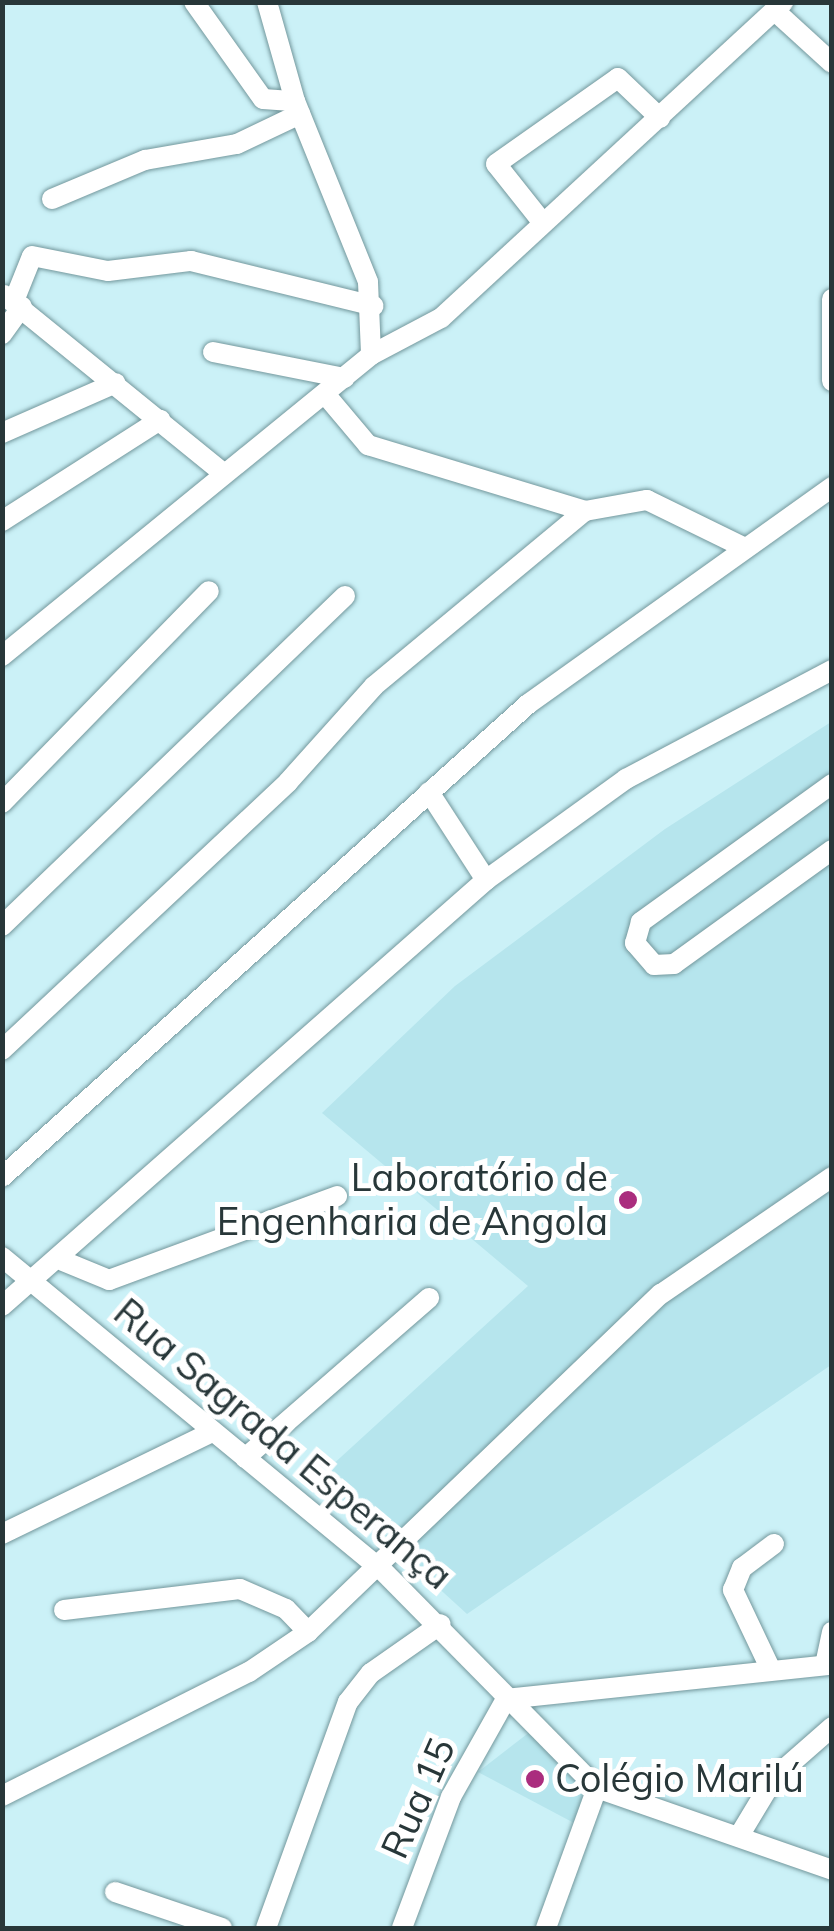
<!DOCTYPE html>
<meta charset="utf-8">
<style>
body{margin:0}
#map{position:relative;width:834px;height:1931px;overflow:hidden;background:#cbf1f7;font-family:Mulish,sans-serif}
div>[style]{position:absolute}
.built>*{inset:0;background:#b6e5ed}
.roads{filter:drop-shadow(0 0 2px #73979c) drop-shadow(0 0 2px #73979c)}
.minor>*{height:20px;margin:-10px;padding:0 10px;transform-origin:10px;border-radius:10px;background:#fff}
.dots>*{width:28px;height:28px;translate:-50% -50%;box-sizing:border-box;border:5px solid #fff;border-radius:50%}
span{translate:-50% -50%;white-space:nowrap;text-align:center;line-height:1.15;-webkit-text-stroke:10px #fff;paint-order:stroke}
.poi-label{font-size:38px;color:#283739}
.right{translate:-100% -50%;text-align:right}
.left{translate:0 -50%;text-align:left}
.street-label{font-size:38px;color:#283739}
.frame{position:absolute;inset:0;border:5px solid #283739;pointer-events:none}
</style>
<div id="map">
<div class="built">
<i style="clip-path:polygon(831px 722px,831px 1365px,467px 1614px,318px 1478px,528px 1286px,322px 1113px,455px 986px,665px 829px)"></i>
<i style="clip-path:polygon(531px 1731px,586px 1785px,574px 1823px,478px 1772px)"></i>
</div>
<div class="roads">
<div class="minor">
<i style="left:194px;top:2px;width:119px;rotate:54.6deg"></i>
<i style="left:263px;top:99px;width:32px;rotate:4deg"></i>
<i style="left:267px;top:2px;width:103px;rotate:74.2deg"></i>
<i style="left:295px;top:101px;width:195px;rotate:68deg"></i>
<i style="left:368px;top:282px;width:73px;rotate:87.6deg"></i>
<i style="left:775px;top:11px;width:77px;rotate:42.4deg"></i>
<i style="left:52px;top:199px;width:101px;rotate:-22.8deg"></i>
<i style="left:145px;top:160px;width:93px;rotate:-9.9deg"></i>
<i style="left:237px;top:144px;width:70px;rotate:-25.5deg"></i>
<i style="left:543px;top:223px;width:75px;rotate:-128.5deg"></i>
<i style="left:496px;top:164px;width:149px;rotate:-35.2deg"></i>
<i style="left:618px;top:78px;width:58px;rotate:43.6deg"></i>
<i style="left:4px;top:295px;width:282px;rotate:39.1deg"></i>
<i style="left:832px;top:299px;width:82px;rotate:90deg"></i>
<i style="left:14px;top:301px;width:48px;rotate:-68.2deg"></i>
<i style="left:32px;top:256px;width:77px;rotate:11.2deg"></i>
<i style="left:108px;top:271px;width:84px;rotate:-6.9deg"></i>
<i style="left:191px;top:261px;width:188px;rotate:13.8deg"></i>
<i style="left:2px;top:334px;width:34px;rotate:-54deg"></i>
<i style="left:213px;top:352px;width:134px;rotate:11.2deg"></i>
<i style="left:325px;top:394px;width:67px;rotate:49.9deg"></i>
<i style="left:368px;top:445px;width:227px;rotate:16.9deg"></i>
<i style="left:2px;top:433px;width:124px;rotate:-23.7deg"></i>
<i style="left:2px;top:521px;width:188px;rotate:-32.6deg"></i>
<i style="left:2px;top:656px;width:476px;rotate:-39.2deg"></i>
<i style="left:371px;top:355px;width:79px;rotate:-27.9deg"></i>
<i style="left:441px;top:318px;width:466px;rotate:-42.7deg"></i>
<i style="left:832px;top:784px;width:236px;rotate:144.2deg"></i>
<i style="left:641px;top:922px;width:22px;rotate:106deg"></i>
<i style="left:635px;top:943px;width:29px;rotate:49deg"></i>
<i style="left:654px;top:965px;width:20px;rotate:-3deg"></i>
<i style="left:674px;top:964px;width:195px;rotate:-35.8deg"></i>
<i style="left:429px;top:792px;width:105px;rotate:57.1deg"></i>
<i style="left:2px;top:803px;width:296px;rotate:-45.7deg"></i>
<i style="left:2px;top:926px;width:476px;rotate:-43.9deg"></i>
<i style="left:2px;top:1050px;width:392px;rotate:-43.1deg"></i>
<i style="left:288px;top:782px;width:129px;rotate:-48.1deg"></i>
<i style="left:374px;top:686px;width:274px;rotate:-39.7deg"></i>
<i style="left:585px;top:511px;width:63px;rotate:-10.1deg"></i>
<i style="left:647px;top:500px;width:107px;rotate:26.1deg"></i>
<i style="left:2px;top:1177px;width:707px;rotate:-41.96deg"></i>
<i style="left:528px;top:704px;width:374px;rotate:-35.5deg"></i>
<i style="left:2px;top:1257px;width:492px;rotate:39.5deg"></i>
<i style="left:382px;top:1570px;width:306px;rotate:45.4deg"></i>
<i style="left:597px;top:1788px;width:249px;rotate:19.2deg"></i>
<i style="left:63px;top:1261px;width:50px;rotate:22.4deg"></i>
<i style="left:109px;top:1280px;width:243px;rotate:-20.2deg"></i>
<i style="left:2px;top:1306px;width:645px;rotate:-41.35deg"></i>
<i style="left:486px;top:880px;width:173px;rotate:-35.8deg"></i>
<i style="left:626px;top:779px;width:233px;rotate:-27.9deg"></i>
<i style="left:245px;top:1458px;width:244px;rotate:-41deg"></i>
<i style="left:2px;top:1534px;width:233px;rotate:-25.9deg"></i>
<i style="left:64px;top:1610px;width:177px;rotate:-6.8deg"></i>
<i style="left:240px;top:1589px;width:50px;rotate:23.5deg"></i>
<i style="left:286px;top:1609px;width:32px;rotate:46deg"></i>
<i style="left:825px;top:1665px;width:34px;rotate:-78deg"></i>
<i style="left:771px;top:1670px;width:89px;rotate:-115.4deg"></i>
<i style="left:733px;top:1590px;width:24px;rotate:-68deg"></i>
<i style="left:742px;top:1568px;width:40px;rotate:-37deg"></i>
<i style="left:506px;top:1699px;width:328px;rotate:-6deg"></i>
<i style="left:2px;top:1796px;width:276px;rotate:-26.7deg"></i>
<i style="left:249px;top:1672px;width:71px;rotate:-34.1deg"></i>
<i style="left:308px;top:1632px;width:489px;rotate:-43.8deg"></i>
<i style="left:661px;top:1294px;width:207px;rotate:-34.4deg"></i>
<i style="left:739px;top:1836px;width:68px;rotate:-58.9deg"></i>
<i style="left:774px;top:1778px;width:77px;rotate:-41.3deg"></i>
<i style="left:115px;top:1892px;width:113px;rotate:18.6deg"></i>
<i style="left:266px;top:1928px;width:240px;rotate:-70.1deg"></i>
<i style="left:348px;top:1702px;width:37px;rotate:-52deg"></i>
<i style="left:371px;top:1673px;width:85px;rotate:-35deg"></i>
<i style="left:402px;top:1928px;width:140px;rotate:-69.5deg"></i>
<i style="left:451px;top:1797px;width:112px;rotate:-60.7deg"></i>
<i style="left:546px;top:1928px;width:149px;rotate:-70deg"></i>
</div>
</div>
<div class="dots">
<i style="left:628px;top:1200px;background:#aa2d7e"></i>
<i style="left:535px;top:1779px;background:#aa2d7e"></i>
</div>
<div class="poi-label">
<span class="right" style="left:608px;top:1200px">Laboratório de<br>Engenharia de Angola</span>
<span class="left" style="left:555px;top:1779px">Colégio Marilú</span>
</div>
<div class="street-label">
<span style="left:283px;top:1444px;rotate:40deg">Rua Sagrada Esperança</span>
<span style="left:418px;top:1798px;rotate:-66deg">Rua 15</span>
</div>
<div class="frame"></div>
</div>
